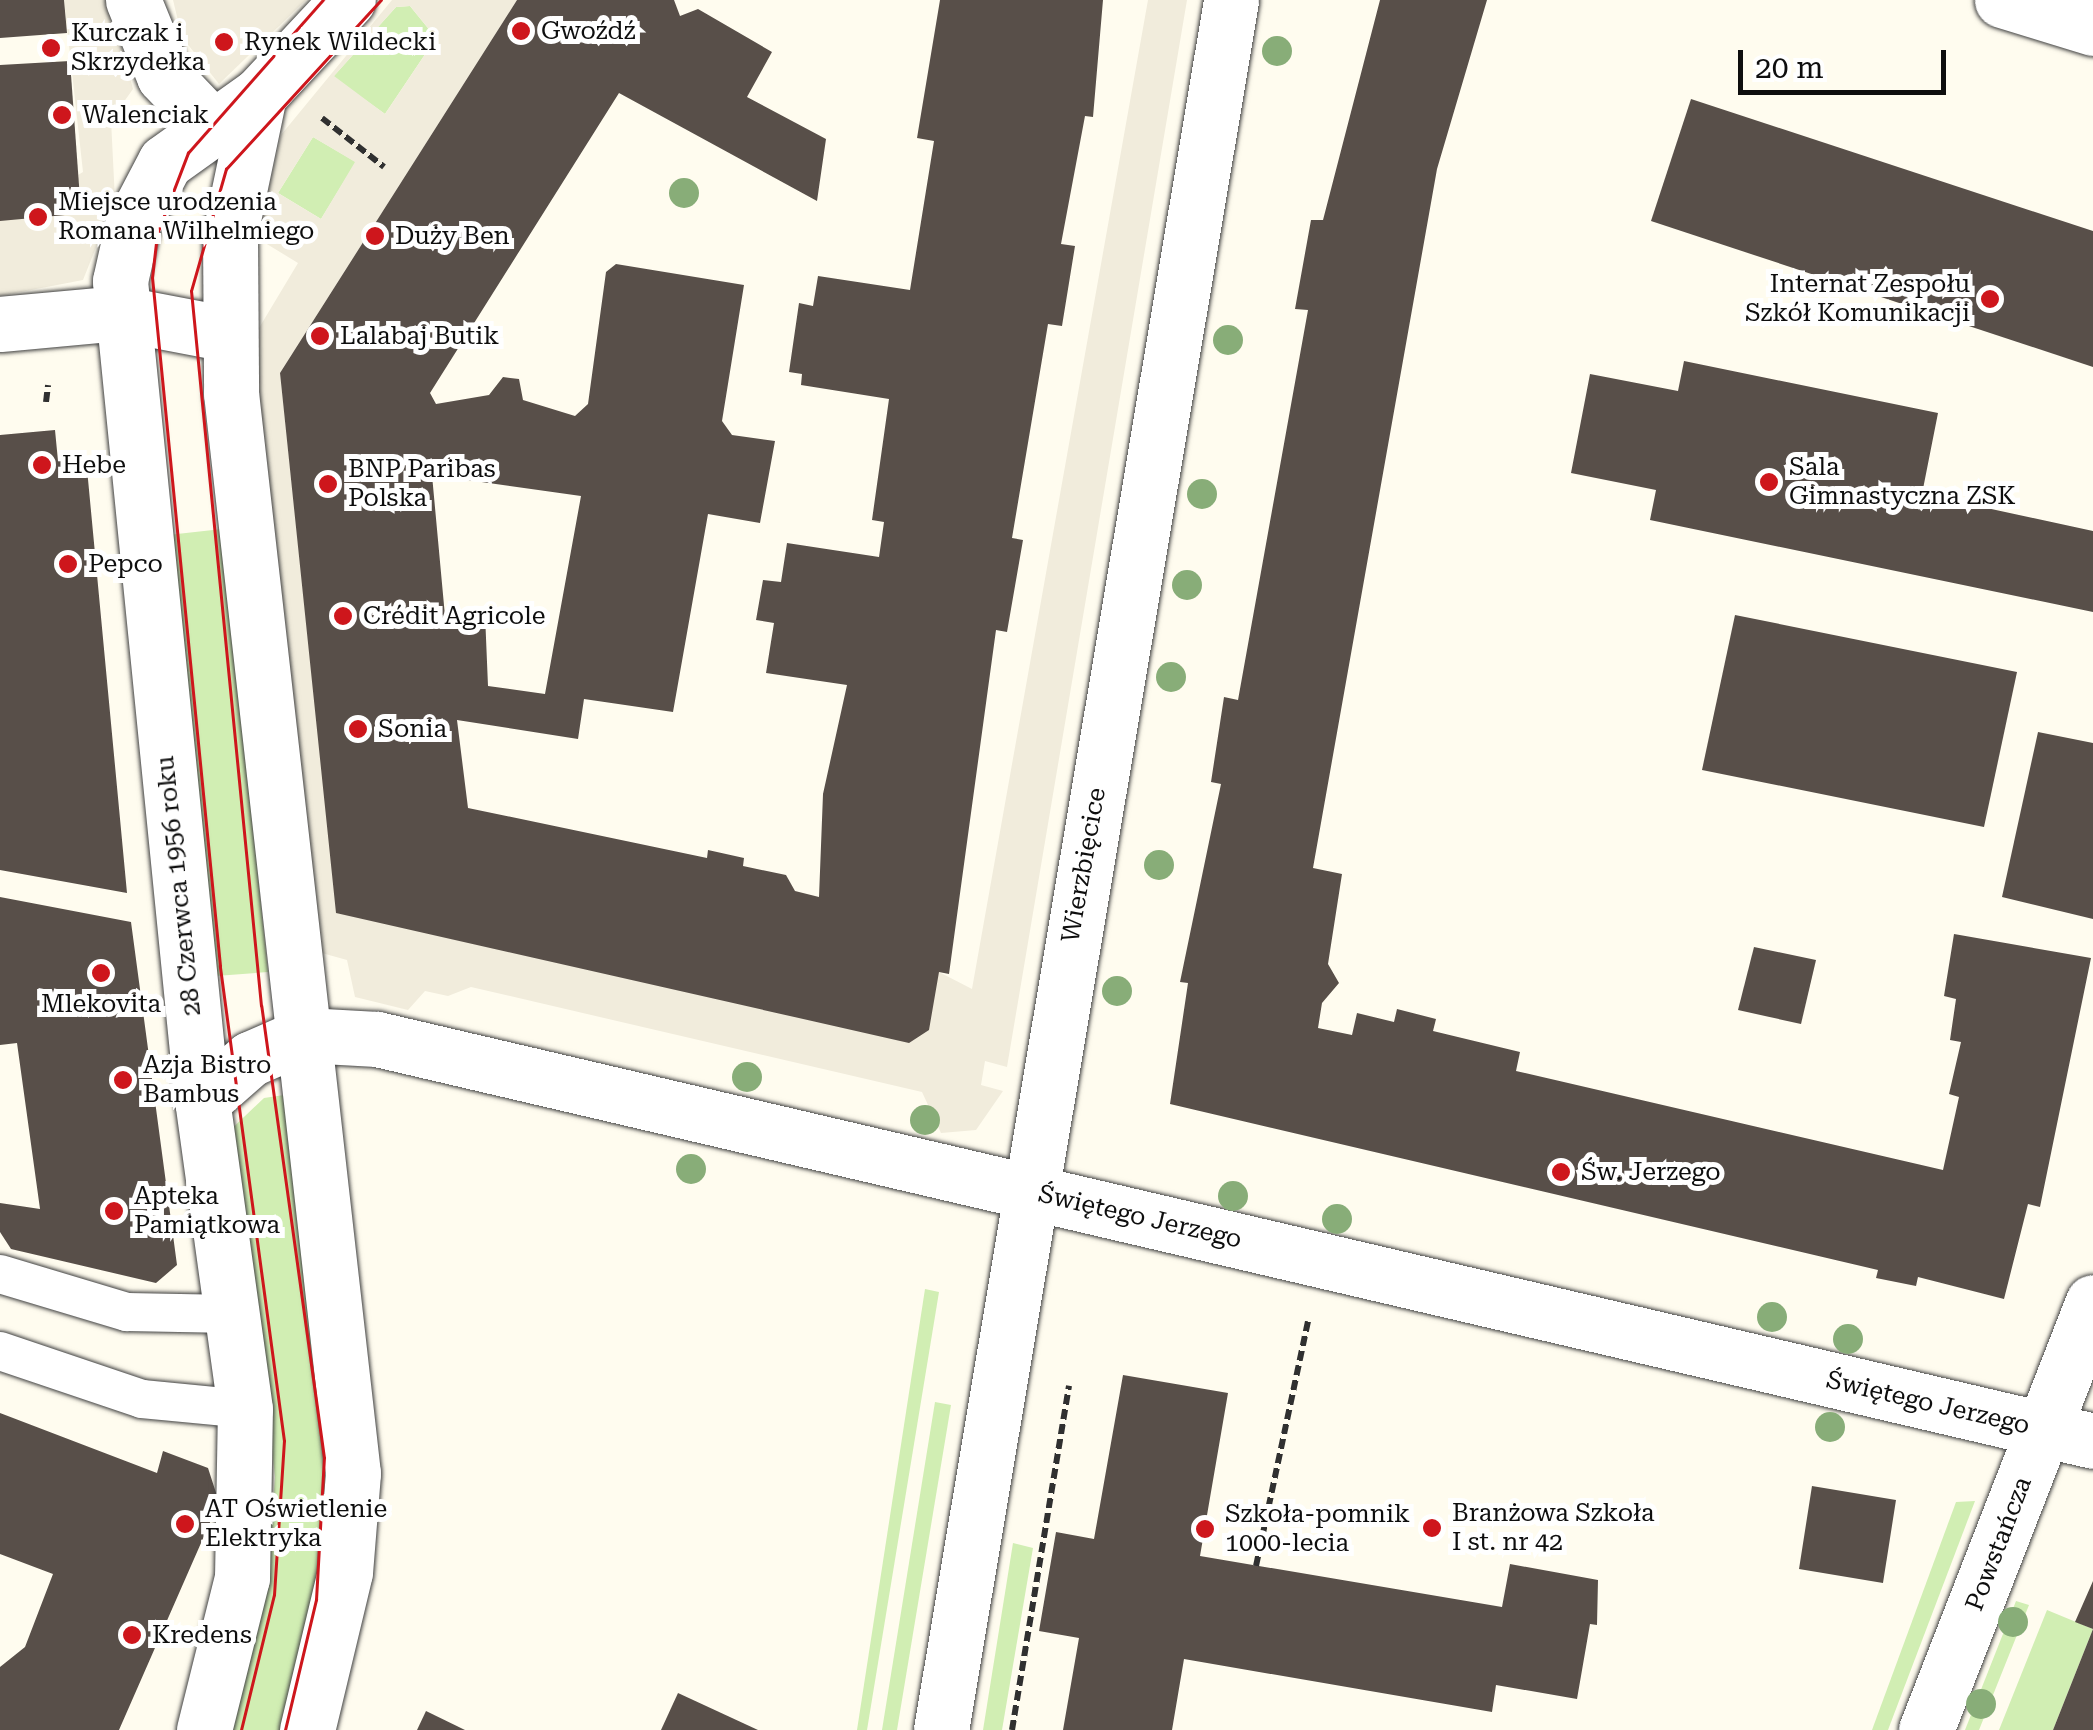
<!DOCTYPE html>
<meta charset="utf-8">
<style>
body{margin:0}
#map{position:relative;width:2093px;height:1730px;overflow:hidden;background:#fffcef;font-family:"Roboto Serif",serif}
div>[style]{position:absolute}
.green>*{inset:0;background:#d1eeb3}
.plaza>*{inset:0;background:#f1ecdc}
.building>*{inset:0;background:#584f49}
.path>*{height:6px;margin-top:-3px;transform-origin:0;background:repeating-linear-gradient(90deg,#303030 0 10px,transparent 0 15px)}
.roads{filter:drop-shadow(0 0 2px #414141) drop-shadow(0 0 2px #414141)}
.lane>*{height:38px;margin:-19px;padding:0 19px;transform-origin:19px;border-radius:19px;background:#fff}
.street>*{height:55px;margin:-27.5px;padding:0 27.5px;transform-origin:27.5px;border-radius:27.5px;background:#fff}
.tram>*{height:2.5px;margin:-1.25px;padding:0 1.25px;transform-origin:1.25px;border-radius:1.25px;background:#ce161c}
.trees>*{width:30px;height:30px;margin:-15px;border-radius:50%;background:#88ad78}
.dots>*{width:28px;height:28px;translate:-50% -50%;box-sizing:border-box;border:5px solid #fff;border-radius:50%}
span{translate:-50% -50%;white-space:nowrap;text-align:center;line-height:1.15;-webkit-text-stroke:10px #fff;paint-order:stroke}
.poi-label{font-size:25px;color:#0e0e0e}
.left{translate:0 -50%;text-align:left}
.right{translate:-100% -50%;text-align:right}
.street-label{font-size:25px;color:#0e0e0e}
.scale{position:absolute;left:1738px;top:50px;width:208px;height:45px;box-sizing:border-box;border:5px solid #0e0e0e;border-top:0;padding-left:12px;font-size:30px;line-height:35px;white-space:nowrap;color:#0e0e0e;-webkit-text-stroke:8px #fff;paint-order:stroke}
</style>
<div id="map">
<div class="green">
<i style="clip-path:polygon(410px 6px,436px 38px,385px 114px,333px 77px,396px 7px)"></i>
<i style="clip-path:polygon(313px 137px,356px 162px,321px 219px,278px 193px)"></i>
<i style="clip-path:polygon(222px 529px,268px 972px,216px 976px,168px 535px)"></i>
<i style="clip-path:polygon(291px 1094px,330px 1510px,296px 1730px,232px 1730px,266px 1595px,275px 1477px,243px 1189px,230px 1190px,223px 1137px,264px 1098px)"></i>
<i style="clip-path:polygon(925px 1289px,939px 1292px,867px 1730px,857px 1730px)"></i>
<i style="clip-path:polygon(935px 1402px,951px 1405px,897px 1730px,882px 1730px)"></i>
<i style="clip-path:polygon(1975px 1501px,1888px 1730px,1872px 1730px,1956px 1502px)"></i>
<i style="clip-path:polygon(1013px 1543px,1033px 1548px,1002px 1730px,983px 1730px)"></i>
<i style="clip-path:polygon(2016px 1601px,2029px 1605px,1979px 1730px,1965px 1730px)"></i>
<i style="clip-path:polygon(2047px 1610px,2093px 1629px,2053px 1730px,1999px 1730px)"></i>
</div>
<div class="plaza">
<i style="clip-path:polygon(64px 0,109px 0,133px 89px,111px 120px,115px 200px,83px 280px,0 296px,0 221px,83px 172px)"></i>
<i style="clip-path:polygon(173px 0,306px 0,219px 84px,182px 37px)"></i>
<i style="clip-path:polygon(evenodd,392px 0,517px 0,280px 373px,337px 913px,939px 972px,972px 989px,1148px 0,1187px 0,1007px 1067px,985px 1061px,981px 1085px,1003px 1091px,976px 1130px,941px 1133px,922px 1092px,471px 987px,448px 996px,425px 991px,408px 1010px,355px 997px,347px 960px,311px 950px,242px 305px,281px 135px,392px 0,410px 6px,436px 38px,385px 114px,334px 76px,396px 7px,410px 6px,392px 0,313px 137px,355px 162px,321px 219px,278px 193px,313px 137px,392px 0,257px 238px,298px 263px,256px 333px,257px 238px)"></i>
</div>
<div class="building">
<i style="clip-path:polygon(0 0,64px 0,67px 33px,0 38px)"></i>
<i style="clip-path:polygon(evenodd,517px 0,674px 0,680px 16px,698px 9px,772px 52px,747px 97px,826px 139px,817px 201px,619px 93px,430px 393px,436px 404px,489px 395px,503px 377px,519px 379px,523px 400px,575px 416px,588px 404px,606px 272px,616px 264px,744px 285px,722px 421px,732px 435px,775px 441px,760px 523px,708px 514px,673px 712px,584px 699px,578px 739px,457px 720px,468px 808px,707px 858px,708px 850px,744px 858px,743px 866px,786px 875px,795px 891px,819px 897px,823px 794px,847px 685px,766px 673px,774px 623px,756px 620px,763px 580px,781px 582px,787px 543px,879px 557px,884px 522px,872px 520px,889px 399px,801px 385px,802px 374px,789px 372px,799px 303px,813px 306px,818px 276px,910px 290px,934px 141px,917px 138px,940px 0,1103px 0,1093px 117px,1085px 116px,1061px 244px,1075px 246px,1062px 326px,1048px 324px,1012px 538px,1023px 540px,1007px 632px,996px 630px,949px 974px,939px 972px,929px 1030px,909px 1043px,336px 913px,280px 373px,517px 0,432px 475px,581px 496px,545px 694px,488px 686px,485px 614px,445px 616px,432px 475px)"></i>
<i style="clip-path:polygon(1380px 0,1487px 0,1437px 169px,1313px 868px,1342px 874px,1328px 964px,1339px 983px,1322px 1003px,1318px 1028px,1352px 1035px,1357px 1013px,1394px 1022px,1397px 1009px,1436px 1019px,1433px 1031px,1520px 1052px,1516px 1071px,1943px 1170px,1959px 1097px,1949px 1094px,1961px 1042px,1950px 1040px,1956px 999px,1944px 996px,1954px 934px,2091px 958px,2040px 1207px,2028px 1204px,2004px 1299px,1918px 1277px,1916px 1286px,1876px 1278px,1878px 1270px,1170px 1104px,1188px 983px,1180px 982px,1221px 784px,1211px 782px,1224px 697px,1238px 700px,1308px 310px,1295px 309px,1311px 220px,1323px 220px)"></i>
<i style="clip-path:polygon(70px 61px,80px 199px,65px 215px,0 221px,0 65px)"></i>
<i style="clip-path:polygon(1691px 99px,2093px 231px,2093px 367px,1651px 221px)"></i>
<i style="clip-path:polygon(1684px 361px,1938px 413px,1922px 494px,2093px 531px,2093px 612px,1650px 520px,1656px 490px,1571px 473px,1590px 374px,1678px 391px)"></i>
<i style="clip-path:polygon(55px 430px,58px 461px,86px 458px,127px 893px,0 870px,0 435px)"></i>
<i style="clip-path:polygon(1735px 615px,2017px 672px,1984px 827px,1702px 770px)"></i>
<i style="clip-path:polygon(2038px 732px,2093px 743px,2093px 919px,2002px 897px)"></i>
<i style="clip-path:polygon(0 897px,131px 922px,177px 1265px,156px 1283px,11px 1249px,0 1232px,0 1203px,40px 1209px,17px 1043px,0 1045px)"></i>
<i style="clip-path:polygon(1754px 947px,1816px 960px,1801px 1024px,1738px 1010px)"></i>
<i style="clip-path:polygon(1123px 1375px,1228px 1393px,1200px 1556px,1502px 1607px,1510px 1564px,1598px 1580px,1597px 1625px,1590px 1624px,1577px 1699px,1496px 1685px,1492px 1712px,1184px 1659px,1172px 1730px,1063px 1730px,1079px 1638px,1039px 1631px,1056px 1532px,1094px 1539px)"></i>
<i style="clip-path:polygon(0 1413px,157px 1473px,163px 1451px,208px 1468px,219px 1502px,119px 1730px,0 1730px,0 1667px,25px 1647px,53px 1574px,0 1554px)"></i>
<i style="clip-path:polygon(1812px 1486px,1896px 1500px,1883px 1583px,1799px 1569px)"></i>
<i style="clip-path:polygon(2093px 1581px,2093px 1730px,2053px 1730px,2093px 1629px,2075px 1622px)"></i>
<i style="clip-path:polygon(678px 1693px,758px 1730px,661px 1730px)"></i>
<i style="clip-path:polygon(426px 1711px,465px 1730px,417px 1730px)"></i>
</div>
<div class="path">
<i style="left:322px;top:118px;width:79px;rotate:38.3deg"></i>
<i style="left:46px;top:402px;width:17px;rotate:-83deg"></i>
<i style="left:1256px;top:1566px;width:250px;rotate:-78deg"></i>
<i style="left:1012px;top:1730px;width:349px;rotate:-80.6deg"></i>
</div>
<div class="roads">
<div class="lane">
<i style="left:0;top:1274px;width:133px;rotate:16.7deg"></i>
<i style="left:127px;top:1312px;width:105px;rotate:1.1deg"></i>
<i style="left:0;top:1351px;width:150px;rotate:18.7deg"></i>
<i style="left:142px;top:1399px;width:103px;rotate:5.5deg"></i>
</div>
<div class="street">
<i style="left:133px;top:0;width:82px;rotate:67.8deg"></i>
<i style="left:164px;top:76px;width:65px;rotate:46.2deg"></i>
<i style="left:2002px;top:0;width:95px;rotate:17.1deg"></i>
<i style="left:259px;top:95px;width:142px;rotate:101.8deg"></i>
<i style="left:230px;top:234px;width:159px;rotate:89.6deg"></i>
<i style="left:231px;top:393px;width:1087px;rotate:83.56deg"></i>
<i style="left:353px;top:1473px;width:99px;rotate:94.6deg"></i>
<i style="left:345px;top:1572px;width:163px;rotate:103.5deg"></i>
<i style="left:0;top:324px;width:119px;rotate:-5.3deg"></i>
<i style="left:118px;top:313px;width:112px;rotate:10.8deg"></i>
<i style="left:202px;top:1101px;width:64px;rotate:-41.2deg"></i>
<i style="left:250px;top:1059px;width:60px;rotate:-23.6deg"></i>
<i style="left:305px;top:1035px;width:72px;rotate:3.2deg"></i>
<i style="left:377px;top:1039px;width:1762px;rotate:13.18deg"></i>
<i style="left:204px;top:1730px;width:157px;rotate:-76deg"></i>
<i style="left:242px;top:1578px;width:169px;rotate:-89deg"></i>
<i style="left:245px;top:1409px;width:311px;rotate:-97.9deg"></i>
<i style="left:202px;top:1101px;width:824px;rotate:-95.71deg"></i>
<i style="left:120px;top:281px;width:59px;rotate:-77.4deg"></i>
<i style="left:133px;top:223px;width:69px;rotate:-62.3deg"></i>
<i style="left:165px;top:162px;width:115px;rotate:-35.5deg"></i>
<i style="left:259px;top:95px;width:130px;rotate:-46.9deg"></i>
<i style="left:941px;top:1730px;width:1754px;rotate:-80.48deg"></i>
<i style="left:1926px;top:1730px;width:459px;rotate:-68.7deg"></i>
</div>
</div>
<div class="tram">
<i style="left:241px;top:1730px;width:139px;rotate:-76.3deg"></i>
<i style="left:274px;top:1595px;width:154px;rotate:-86.3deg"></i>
<i style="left:284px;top:1441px;width:479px;rotate:-97.7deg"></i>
<i style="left:220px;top:966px;width:691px;rotate:-95.64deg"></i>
<i style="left:152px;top:278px;width:44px;rotate:-83.5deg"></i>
<i style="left:157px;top:234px;width:87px;rotate:-69.1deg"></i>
<i style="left:188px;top:153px;width:204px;rotate:-48.6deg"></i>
<i style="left:285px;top:1730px;width:134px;rotate:-76.6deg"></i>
<i style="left:316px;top:1600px;width:142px;rotate:-86.8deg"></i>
<i style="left:324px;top:1458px;width:456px;rotate:-97.9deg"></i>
<i style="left:261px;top:1006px;width:718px;rotate:-95.59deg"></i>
<i style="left:191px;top:291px;width:127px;rotate:-74deg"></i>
<i style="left:226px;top:169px;width:229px;rotate:-47.5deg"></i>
</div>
<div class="trees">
<i style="left:1277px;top:51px"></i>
<i style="left:684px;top:193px"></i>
<i style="left:1228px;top:340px"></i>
<i style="left:1202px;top:494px"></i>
<i style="left:1187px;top:585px"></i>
<i style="left:1171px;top:677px"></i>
<i style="left:1159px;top:865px"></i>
<i style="left:1117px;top:991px"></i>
<i style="left:747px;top:1077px"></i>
<i style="left:925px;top:1120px"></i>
<i style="left:691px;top:1169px"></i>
<i style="left:1233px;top:1196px"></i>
<i style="left:1337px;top:1219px"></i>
<i style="left:1772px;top:1317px"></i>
<i style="left:1848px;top:1339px"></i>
<i style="left:1830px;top:1427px"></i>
<i style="left:2013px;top:1622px"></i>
<i style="left:1981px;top:1704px"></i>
</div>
<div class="dots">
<i style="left:521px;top:31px;background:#ce161c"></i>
<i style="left:224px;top:42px;background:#ce161c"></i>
<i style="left:51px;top:48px;background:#ce161c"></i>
<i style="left:62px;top:115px;background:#ce161c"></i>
<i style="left:38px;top:217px;background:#ce161c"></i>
<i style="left:375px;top:236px;background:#ce161c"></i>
<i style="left:1990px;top:299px;background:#ce161c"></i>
<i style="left:320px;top:336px;background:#ce161c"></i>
<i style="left:42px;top:465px;background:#ce161c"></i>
<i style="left:1769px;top:482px;background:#ce161c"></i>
<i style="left:328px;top:484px;background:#ce161c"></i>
<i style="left:68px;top:564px;background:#ce161c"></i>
<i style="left:343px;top:616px;background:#ce161c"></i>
<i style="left:358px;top:729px;background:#ce161c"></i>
<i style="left:101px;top:973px;background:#ce161c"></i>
<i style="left:123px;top:1080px;background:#ce161c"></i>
<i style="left:1561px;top:1172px;background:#ce161c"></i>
<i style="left:114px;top:1211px;background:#ce161c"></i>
<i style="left:185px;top:1524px;background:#ce161c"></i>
<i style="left:1432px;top:1528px;background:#ce161c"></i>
<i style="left:1205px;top:1529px;background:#ce161c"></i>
<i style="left:132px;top:1635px;background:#ce161c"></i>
</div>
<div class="poi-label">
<span class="left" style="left:541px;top:31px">Gwoźdź</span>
<span class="left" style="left:71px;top:48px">Kurczak i<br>Skrzydełka</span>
<span class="left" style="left:244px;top:42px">Rynek Wildecki</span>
<span class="left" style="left:82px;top:115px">Walenciak</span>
<span class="left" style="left:58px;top:217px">Miejsce urodzenia<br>Romana Wilhelmiego</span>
<span class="left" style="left:395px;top:236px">Duży Ben</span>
<span class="right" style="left:1970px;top:299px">Internat Zespołu<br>Szkół Komunikacji</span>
<span class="left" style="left:340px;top:336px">Lalabaj Butik</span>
<span class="left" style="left:62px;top:465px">Hebe</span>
<span class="left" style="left:1789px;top:482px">Sala<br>Gimnastyczna ZSK</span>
<span class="left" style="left:348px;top:484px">BNP Paribas<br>Polska</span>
<span class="left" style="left:88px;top:564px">Pepco</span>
<span class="left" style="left:363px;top:616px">Crédit Agricole</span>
<span class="left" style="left:378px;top:729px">Sonia</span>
<span style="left:101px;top:1004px">Mlekovita</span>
<span class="left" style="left:143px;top:1080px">Azja Bistro<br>Bambus</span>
<span class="left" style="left:1581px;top:1172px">Św. Jerzego</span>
<span class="left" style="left:134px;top:1211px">Apteka<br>Pamiątkowa</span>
<span class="left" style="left:205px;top:1524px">AT Oświetlenie<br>Elektryka</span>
<span class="left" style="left:1452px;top:1528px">Branżowa Szkoła<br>I st. nr 42</span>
<span class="left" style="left:1225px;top:1529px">Szkoła-pomnik<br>1000-lecia</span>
<span class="left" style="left:152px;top:1635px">Kredens</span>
</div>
<div class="street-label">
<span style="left:1084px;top:865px;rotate:-80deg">Wierzbięcice</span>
<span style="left:179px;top:886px;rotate:-96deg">28 Czerwca 1956 roku</span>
<span style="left:1140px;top:1217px;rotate:13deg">Świętego Jerzego</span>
<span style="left:1928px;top:1403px;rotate:13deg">Świętego Jerzego</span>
<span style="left:1999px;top:1544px;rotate:-69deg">Powstańcza</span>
</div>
<div class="scale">20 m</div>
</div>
